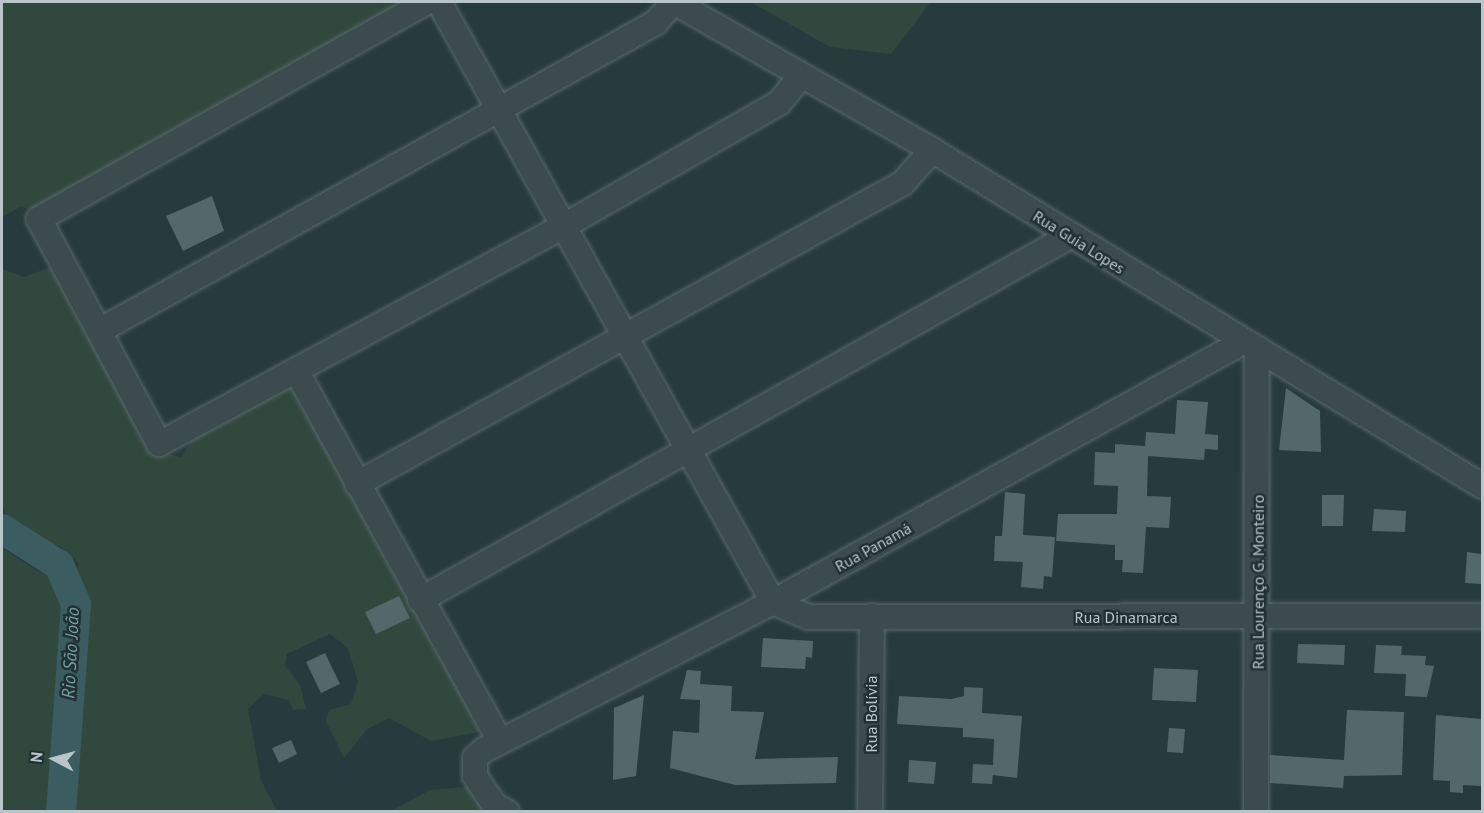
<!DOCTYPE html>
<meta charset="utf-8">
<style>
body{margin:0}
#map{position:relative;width:1484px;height:813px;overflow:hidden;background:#273b3e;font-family:"PT Sans",sans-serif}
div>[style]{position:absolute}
.green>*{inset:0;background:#31483e}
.river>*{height:30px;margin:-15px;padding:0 15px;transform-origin:15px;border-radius:15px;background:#3b5c61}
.building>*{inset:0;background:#53686b}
.roads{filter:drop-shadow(0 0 2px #59696c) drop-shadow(0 0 2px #59696c)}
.minor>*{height:24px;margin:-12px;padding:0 12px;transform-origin:12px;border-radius:12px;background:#3b4b4e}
span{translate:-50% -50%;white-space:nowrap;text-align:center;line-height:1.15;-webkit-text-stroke:5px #203033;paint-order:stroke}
.street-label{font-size:16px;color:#b8c6c9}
.water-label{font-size:18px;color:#749ea4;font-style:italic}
.frame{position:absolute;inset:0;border:3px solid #b8c6c9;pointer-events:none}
.north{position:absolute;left:24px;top:729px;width:60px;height:60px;-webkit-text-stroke:4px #203033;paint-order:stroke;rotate:276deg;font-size:16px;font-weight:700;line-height:24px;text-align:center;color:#b8c6c9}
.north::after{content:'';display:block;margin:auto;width:21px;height:27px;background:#b8c6c9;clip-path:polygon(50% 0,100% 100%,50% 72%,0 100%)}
</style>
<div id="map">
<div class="green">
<i style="clip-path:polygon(2px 2px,407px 2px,32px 209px,20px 207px,2px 217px)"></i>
<i style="clip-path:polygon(751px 2px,931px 2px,891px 54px,830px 47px)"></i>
<i style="clip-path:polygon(56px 265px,157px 452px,181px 457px,193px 438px,278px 389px,290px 387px,300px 393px,482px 719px,479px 732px,431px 741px,389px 718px,367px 729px,344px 758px,326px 721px,329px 710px,351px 704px,358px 682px,348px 648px,330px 634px,287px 654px,285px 666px,300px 685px,306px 709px,293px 710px,289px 700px,264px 694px,248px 709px,261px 780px,277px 811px,2px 811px,2px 548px,39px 572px,74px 574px,79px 564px,61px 547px,17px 532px,8px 525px,2px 503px,2px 269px,24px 277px)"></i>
<i style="clip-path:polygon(467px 787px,492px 812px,348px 812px,391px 811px,430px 790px)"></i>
</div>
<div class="river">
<i style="left:2px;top:529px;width:67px;rotate:32.3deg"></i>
<i style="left:59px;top:565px;width:43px;rotate:66.4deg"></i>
<i style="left:76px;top:604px;width:209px;rotate:94.1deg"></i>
</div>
<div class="building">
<i style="clip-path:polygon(212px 196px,224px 231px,183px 251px,166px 216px)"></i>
<i style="clip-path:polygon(1286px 388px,1320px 411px,1321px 452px,1279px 450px)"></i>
<i style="clip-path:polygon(1177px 400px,1208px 402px,1205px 434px,1218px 435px,1218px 450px,1205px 449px,1204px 460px,1148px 456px,1147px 496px,1171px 497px,1169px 528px,1146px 527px,1143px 573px,1122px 572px,1123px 560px,1115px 560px,1115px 545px,1056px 541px,1058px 514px,1117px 514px,1118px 486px,1094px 485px,1095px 452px,1115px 453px,1115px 444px,1145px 446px,1146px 432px,1175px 434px)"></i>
<i style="clip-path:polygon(1005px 492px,1025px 494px,1023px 535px,1055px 537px,1052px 577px,1044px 576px,1043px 589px,1021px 587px,1023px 562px,994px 561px,995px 536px,1002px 536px)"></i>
<i style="clip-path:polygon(1322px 495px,1344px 495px,1343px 526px,1322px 526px)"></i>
<i style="clip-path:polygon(1374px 509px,1406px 511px,1405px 532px,1372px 531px)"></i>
<i style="clip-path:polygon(1467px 552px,1482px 554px,1482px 584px,1465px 583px)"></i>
<i style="clip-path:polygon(399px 596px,410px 618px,376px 634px,365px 612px)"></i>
<i style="clip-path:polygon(763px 638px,813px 641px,812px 658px,806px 657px,805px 669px,761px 667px)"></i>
<i style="clip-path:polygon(1298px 644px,1345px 645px,1344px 665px,1297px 663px)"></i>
<i style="clip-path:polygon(1376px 645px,1402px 646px,1401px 655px,1426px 656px,1425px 665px,1434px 666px,1427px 697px,1405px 696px,1406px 674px,1374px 673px)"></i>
<i style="clip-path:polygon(325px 653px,340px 684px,321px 693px,306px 662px)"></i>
<i style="clip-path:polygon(1154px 668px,1198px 670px,1196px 702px,1152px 700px)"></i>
<i style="clip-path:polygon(687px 670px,701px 671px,700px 684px,732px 686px,731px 711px,764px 712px,755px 759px,838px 757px,836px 783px,735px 785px,670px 768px,673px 731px,699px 733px,700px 700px,680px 699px)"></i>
<i style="clip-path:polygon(964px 687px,983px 688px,982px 713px,1022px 716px,1017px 778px,993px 775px,992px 784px,972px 783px,973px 764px,993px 765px,994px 739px,963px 737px,963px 728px,897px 724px,899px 696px,952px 699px,964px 696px)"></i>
<i style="clip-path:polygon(644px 695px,636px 776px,613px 780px,614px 708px)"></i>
<i style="clip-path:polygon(1347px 710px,1404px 712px,1402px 775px,1344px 776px,1343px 788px,1270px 783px,1270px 755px,1344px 760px)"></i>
<i style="clip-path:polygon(1436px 715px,1482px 719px,1482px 786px,1463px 785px,1463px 793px,1450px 792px,1450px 781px,1433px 780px)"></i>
<i style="clip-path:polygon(1169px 728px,1185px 729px,1183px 753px,1167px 752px)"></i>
<i style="clip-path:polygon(291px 740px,297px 754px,279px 763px,272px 748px)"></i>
<i style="clip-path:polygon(909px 760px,936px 762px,934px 784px,908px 782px)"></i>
</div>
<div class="roads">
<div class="minor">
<i style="left:427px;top:2px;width:445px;rotate:150.8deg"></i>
<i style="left:39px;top:219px;width:255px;rotate:61.9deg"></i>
<i style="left:159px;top:444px;width:460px;rotate:-28.3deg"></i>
<i style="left:564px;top:226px;width:248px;rotate:-29.8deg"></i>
<i style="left:779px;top:103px;width:35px;rotate:-51deg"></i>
<i style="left:439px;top:2px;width:687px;rotate:60.9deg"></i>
<i style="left:773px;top:602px;width:38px;rotate:23deg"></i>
<i style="left:808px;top:617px;width:674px;rotate:-0.09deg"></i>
<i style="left:674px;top:2px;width:297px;rotate:29.8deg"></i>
<i style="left:932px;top:150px;width:645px;rotate:31.42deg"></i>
<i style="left:99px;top:331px;width:636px;rotate:-28.98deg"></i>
<i style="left:655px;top:23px;width:28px;rotate:-48deg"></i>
<i style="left:297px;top:372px;width:420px;rotate:61.2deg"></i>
<i style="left:357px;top:484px;width:623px;rotate:-28.87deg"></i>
<i style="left:903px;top:183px;width:44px;rotate:-48.7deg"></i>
<i style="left:420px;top:600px;width:745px;rotate:-29.25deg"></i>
<i style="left:507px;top:812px;width:13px;rotate:-153deg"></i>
<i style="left:495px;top:806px;width:36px;rotate:-124deg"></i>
<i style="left:475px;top:776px;width:18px;rotate:-90deg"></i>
<i style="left:475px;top:758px;width:12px;rotate:-42deg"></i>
<i style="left:484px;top:750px;width:325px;rotate:-27.1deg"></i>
<i style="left:773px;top:602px;width:535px;rotate:-28.96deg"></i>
<i style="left:870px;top:812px;width:196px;rotate:-89.4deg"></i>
<i style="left:1256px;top:812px;width:459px;rotate:-89.9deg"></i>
</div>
</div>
<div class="street-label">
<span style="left:1079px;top:242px;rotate:32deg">Rua Guia Lopes</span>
<span style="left:873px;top:547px;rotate:-29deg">Rua Panamá</span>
<span style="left:1258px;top:582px;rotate:-90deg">Rua Lourenço G. Monteiro</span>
<span style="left:1126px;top:617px">Rua Dinamarca</span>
<span style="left:871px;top:714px;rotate:-90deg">Rua Bolívia</span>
</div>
<div class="water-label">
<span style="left:71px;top:653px;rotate:-87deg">Rio São João</span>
</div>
<div class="frame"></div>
<div class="north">N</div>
</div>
